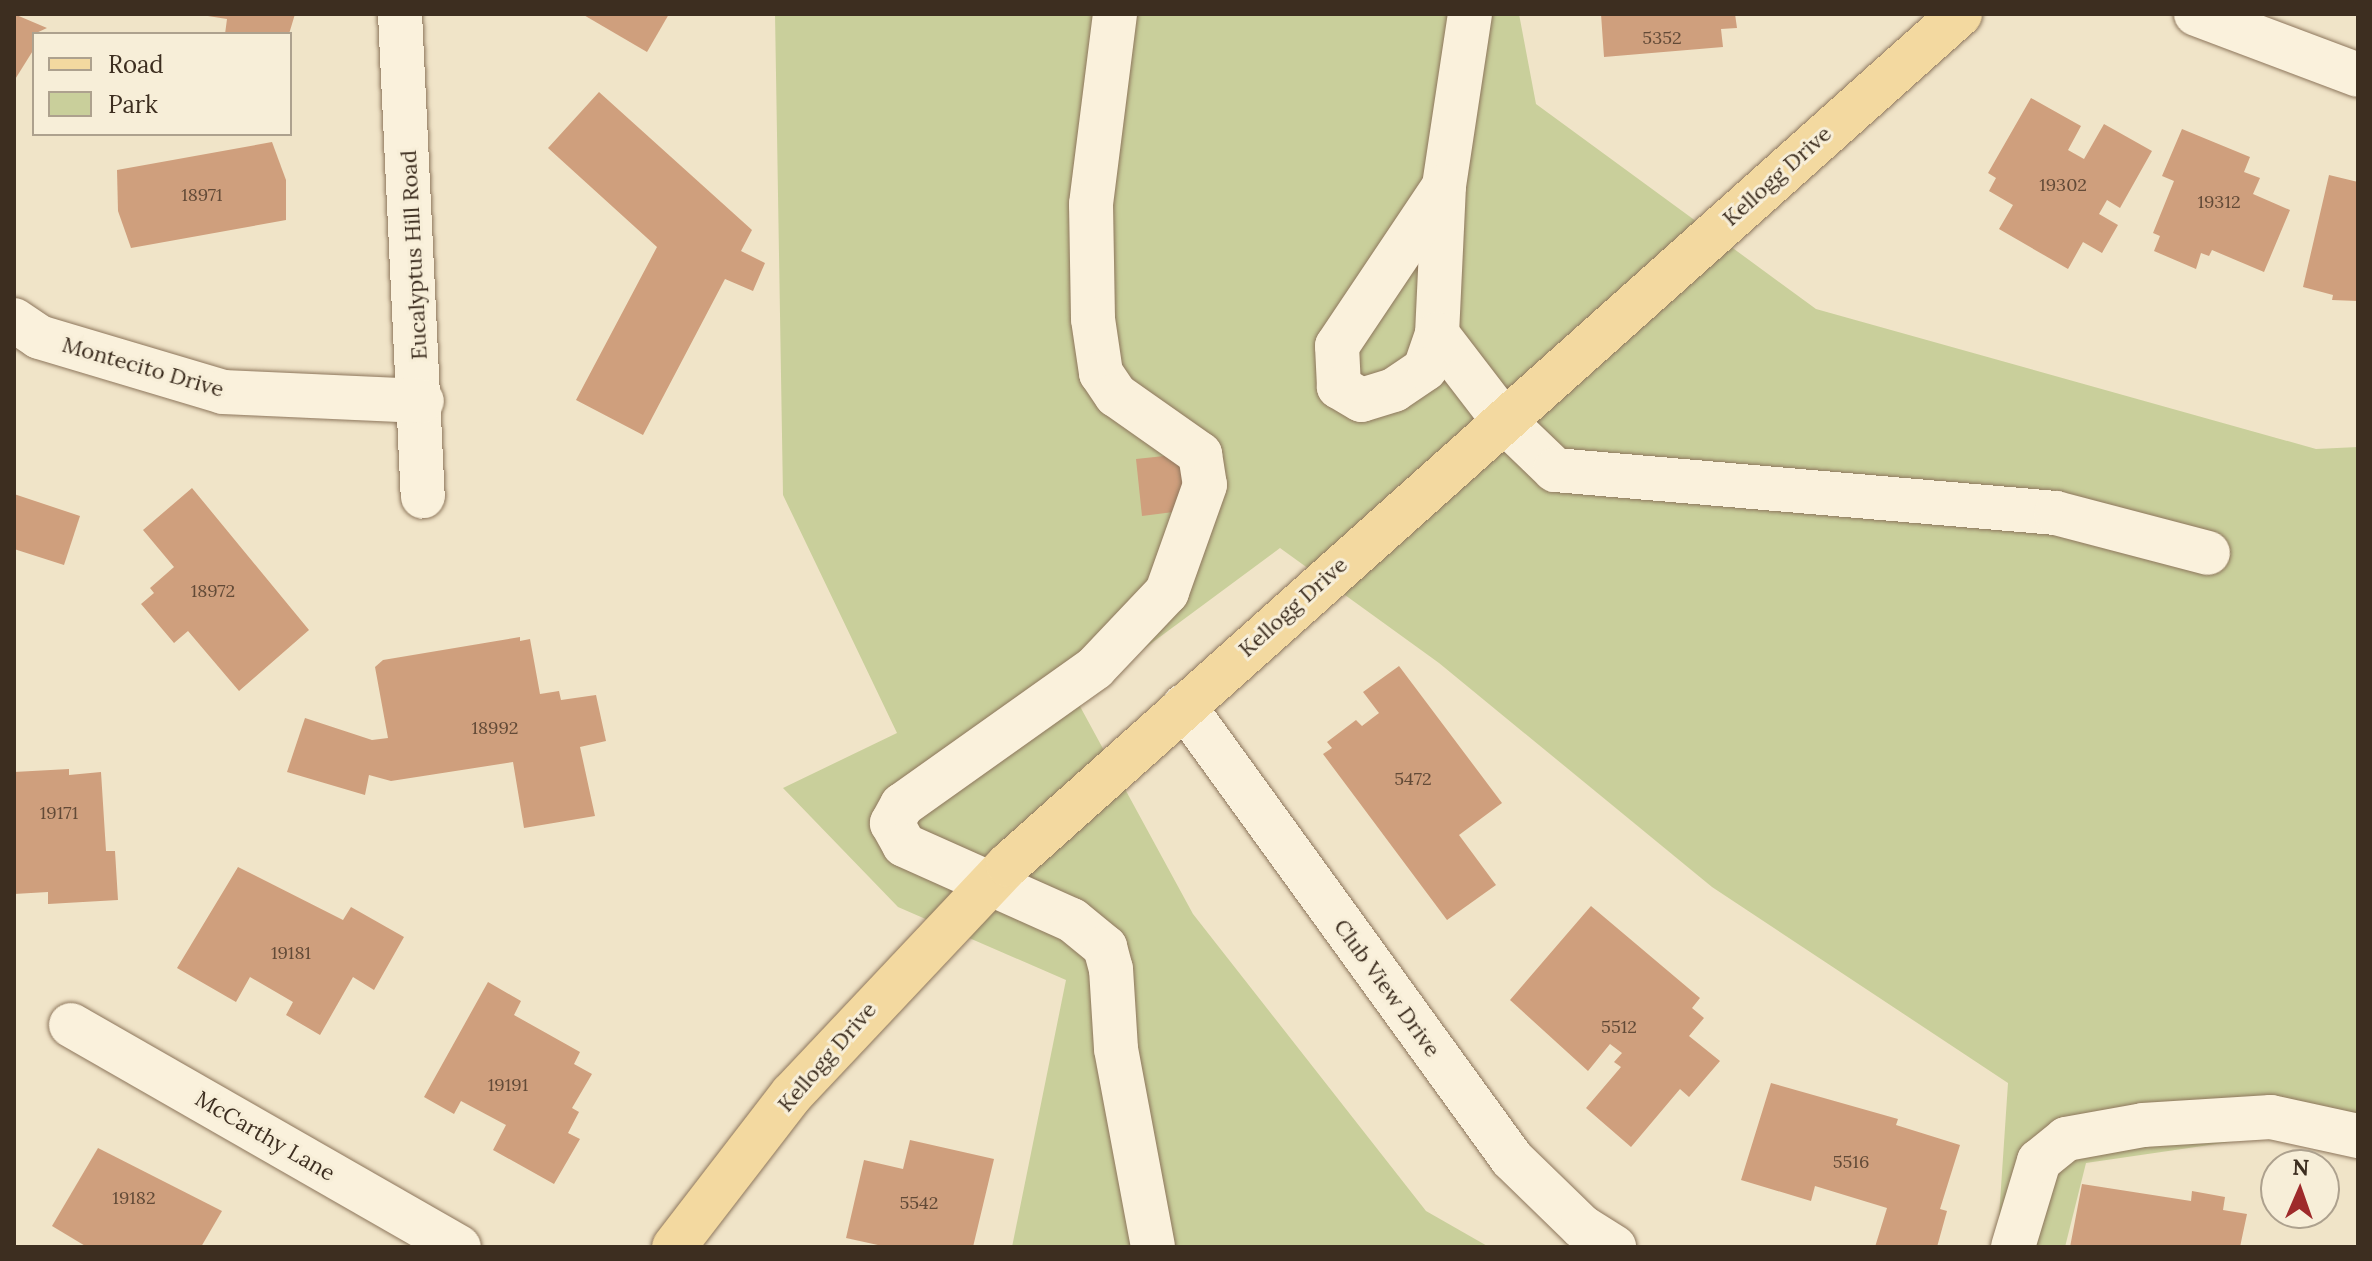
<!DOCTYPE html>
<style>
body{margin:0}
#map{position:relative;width:2372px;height:1261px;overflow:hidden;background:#f0e4c8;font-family:Lora,serif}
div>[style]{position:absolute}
.green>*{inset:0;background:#c9cf9b}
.building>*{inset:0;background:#cf9f7d}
.roads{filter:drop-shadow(0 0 2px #8d765c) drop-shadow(0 0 2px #8d765c)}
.minor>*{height:44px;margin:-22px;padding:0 22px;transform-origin:22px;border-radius:22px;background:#faf1dc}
.major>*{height:44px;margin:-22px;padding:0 22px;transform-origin:22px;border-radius:22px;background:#f3d9a0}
span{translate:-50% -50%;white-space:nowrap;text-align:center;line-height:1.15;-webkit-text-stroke:6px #f7eed8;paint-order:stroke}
.number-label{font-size:18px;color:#624a37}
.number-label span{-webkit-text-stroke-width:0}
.street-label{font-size:22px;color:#3d2e20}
.frame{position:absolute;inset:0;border:16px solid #3d2e20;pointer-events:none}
.legend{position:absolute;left:32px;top:32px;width:260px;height:104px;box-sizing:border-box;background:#f7eed8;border:2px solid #ada18e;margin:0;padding:10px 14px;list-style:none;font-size:24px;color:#3d2e20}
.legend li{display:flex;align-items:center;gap:16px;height:40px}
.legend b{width:40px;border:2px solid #ada18e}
.north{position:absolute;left:2260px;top:1149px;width:80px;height:80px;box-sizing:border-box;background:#f7eed8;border:2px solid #ada18e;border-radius:50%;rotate:2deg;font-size:22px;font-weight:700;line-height:32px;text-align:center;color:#3d2e20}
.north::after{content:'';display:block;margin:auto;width:28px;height:36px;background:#9e2a2b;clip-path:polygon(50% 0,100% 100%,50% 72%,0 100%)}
</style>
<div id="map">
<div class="green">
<i style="clip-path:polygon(775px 14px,1519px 14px,1536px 104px,1816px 309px,2316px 449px,2358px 447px,2358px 1128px,2352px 1124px,2086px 1163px,2065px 1247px,1997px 1247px,2008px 1083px,1712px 887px,1439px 663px,1280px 548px,1076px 699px,1193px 914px,1426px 1211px,1489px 1247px,1012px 1247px,1066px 980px,898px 907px,783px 788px,897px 733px,783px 495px)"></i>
</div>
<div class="building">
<i style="clip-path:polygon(14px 14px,47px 28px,34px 34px,34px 49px,14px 81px)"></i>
<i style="clip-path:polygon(195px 14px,295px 14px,289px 34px,225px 34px,227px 19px)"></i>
<i style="clip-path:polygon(582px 14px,669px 14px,647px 52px)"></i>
<i style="clip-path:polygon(1601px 14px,1735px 14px,1737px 28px,1721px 29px,1723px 47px,1604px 57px)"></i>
<i style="clip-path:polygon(599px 92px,752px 230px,741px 251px,765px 263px,753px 291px,725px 279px,643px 435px,576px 400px,657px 247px,548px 148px)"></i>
<i style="clip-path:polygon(2031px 98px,2081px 126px,2068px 150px,2084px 159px,2104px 124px,2152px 151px,2120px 208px,2107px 200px,2099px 214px,2118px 225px,2102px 253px,2083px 242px,2068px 269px,1999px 229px,2013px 205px,1989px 191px,1996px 178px,1988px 173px)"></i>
<i style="clip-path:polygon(2182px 129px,2250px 157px,2244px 172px,2260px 178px,2253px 194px,2290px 210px,2264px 272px,2212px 250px,2209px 256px,2201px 253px,2196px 269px,2154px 251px,2160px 236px,2153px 233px,2174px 181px,2162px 176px)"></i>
<i style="clip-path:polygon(272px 142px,286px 180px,286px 220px,131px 248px,118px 211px,117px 170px)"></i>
<i style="clip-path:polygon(2329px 175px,2358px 182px,2358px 301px,2332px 300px,2333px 295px,2303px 287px)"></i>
<i style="clip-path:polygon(1183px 454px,1189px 510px,1142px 516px,1136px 459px)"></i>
<i style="clip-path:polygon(192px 488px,309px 630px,239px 691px,188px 631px,174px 643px,141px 604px,154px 593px,150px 588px,174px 567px,143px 530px)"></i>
<i style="clip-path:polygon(14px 494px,80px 516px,64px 565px,14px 549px)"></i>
<i style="clip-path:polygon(520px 637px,520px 641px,530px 639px,540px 694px,559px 691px,561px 700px,596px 695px,606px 741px,580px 747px,595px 816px,524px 828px,513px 762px,391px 781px,369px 775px,365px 795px,287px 772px,305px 718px,372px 740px,388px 738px,375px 667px,383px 660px)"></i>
<i style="clip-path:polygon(1399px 666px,1502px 803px,1459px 835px,1496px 885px,1447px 920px,1323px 754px,1332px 748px,1327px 742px,1356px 720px,1362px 726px,1379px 713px,1363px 692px)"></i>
<i style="clip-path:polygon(69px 769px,69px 775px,101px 772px,106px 851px,115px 851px,118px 900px,48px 904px,48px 892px,14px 894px,14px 772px)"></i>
<i style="clip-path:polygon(238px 867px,343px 920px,351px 907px,404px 937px,374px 990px,353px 977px,320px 1035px,286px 1015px,293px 1002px,250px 977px,236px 1002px,177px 968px)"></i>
<i style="clip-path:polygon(1591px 906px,1700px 998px,1692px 1008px,1704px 1018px,1689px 1036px,1720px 1061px,1689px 1097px,1680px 1089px,1631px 1147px,1586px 1108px,1621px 1067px,1614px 1062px,1622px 1053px,1610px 1044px,1588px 1071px,1510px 1000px)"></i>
<i style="clip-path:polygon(488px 982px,521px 1001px,514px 1015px,580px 1052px,574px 1064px,592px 1074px,572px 1108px,579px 1112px,568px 1133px,580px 1139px,554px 1184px,493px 1150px,506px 1125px,461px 1101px,454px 1114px,424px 1097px)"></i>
<i style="clip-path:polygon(1771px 1083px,1898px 1119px,1896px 1125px,1960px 1145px,1940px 1209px,1947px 1211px,1937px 1247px,1875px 1247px,1887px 1208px,1815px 1186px,1811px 1201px,1741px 1180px)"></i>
<i style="clip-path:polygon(910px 1140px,994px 1159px,973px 1247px,887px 1247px,846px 1238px,864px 1160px,903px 1169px)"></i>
<i style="clip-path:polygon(98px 1148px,222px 1211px,201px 1247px,87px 1247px,52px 1226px)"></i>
<i style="clip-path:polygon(2082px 1184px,2191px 1201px,2192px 1191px,2225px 1197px,2223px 1210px,2247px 1214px,2240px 1247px,2070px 1247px)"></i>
</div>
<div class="roads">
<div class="minor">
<i style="left:400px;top:14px;width:483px;rotate:87.3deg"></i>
<i style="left:1115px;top:14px;width:192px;rotate:97.2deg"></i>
<i style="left:1091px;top:204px;width:115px;rotate:89deg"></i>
<i style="left:1093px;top:319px;width:55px;rotate:81.6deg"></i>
<i style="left:1101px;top:373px;width:27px;rotate:56deg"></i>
<i style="left:1116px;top:395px;width:103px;rotate:35.1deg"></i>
<i style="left:1200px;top:454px;width:31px;rotate:81deg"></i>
<i style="left:1205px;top:485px;width:114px;rotate:109.6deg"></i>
<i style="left:1167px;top:592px;width:105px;rotate:133.5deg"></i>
<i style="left:1095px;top:668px;width:237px;rotate:144.6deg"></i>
<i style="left:902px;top:805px;width:21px;rotate:119deg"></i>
<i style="left:892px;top:823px;width:25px;rotate:61deg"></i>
<i style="left:904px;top:845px;width:184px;rotate:24.1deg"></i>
<i style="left:1072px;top:920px;width:43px;rotate:39.3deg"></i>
<i style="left:1105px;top:947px;width:23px;rotate:75deg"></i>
<i style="left:1111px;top:969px;width:80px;rotate:86.4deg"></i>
<i style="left:1116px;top:1049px;width:201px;rotate:79.4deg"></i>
<i style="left:1470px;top:14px;width:174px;rotate:98.6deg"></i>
<i style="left:1444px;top:186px;width:148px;rotate:92.7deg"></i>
<i style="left:1437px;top:334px;width:108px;rotate:52.5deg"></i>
<i style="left:1503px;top:420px;width:72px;rotate:43.9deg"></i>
<i style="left:1555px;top:470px;width:503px;rotate:4.91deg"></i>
<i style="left:2056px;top:513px;width:157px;rotate:14.7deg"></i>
<i style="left:2196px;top:14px;width:173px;rotate:20.6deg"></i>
<i style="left:14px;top:320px;width:30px;rotate:34deg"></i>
<i style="left:39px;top:337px;width:192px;rotate:16.6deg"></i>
<i style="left:223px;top:392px;width:199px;rotate:2.6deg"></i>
<i style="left:1437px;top:334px;width:37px;rotate:109deg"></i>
<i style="left:1425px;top:369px;width:37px;rotate:146deg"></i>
<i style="left:1394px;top:390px;width:34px;rotate:163deg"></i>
<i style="left:1361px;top:400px;width:26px;rotate:-149deg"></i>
<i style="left:1339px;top:387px;width:41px;rotate:-92.8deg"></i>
<i style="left:1337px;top:346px;width:192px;rotate:-56.2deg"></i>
<i style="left:1184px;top:706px;width:559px;rotate:54.09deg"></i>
<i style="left:1512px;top:1159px;width:98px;rotate:44.2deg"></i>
<i style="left:1582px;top:1227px;width:38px;rotate:32deg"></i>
<i style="left:71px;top:1025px;width:447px;rotate:29.8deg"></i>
<i style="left:2013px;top:1247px;width:90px;rotate:-73.2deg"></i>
<i style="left:2039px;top:1161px;width:35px;rotate:-39deg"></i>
<i style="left:2066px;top:1139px;width:78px;rotate:-10.3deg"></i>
<i style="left:2143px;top:1125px;width:128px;rotate:-3.6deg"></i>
<i style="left:2271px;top:1117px;width:89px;rotate:12.3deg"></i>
</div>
<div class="major">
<i style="left:674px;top:1247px;width:193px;rotate:-52.4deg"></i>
<i style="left:792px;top:1094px;width:315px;rotate:-46.7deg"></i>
<i style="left:1008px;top:865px;width:1277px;rotate:-41.79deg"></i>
</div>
</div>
<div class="number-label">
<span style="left:1662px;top:38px">5352</span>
<span style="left:2063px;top:185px">19302</span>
<span style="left:202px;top:195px">18971</span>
<span style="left:2219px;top:202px">19312</span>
<span style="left:213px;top:591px">18972</span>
<span style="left:495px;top:728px">18992</span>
<span style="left:1413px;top:779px">5472</span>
<span style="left:59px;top:813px">19171</span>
<span style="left:291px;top:953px">19181</span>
<span style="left:1619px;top:1027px">5512</span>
<span style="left:508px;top:1085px">19191</span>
<span style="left:1851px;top:1162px">5516</span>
<span style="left:134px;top:1198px">19182</span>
<span style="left:919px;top:1203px">5542</span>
</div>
<div class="street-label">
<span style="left:1777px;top:176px;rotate:-42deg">Kellogg Drive</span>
<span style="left:414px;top:255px;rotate:-93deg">Eucalyptus Hill Road</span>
<span style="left:143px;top:367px;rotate:16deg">Montecito Drive</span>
<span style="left:1293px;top:607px;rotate:-42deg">Kellogg Drive</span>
<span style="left:1387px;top:988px;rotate:54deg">Club View Drive</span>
<span style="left:827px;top:1057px;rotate:-49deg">Kellogg Drive</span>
<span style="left:265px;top:1136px;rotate:30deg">McCarthy Lane</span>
</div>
<div class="frame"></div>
<ul class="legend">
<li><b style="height:10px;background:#f3d9a0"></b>Road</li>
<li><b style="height:22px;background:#c9cf9b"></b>Park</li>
</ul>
<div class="north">N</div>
</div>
